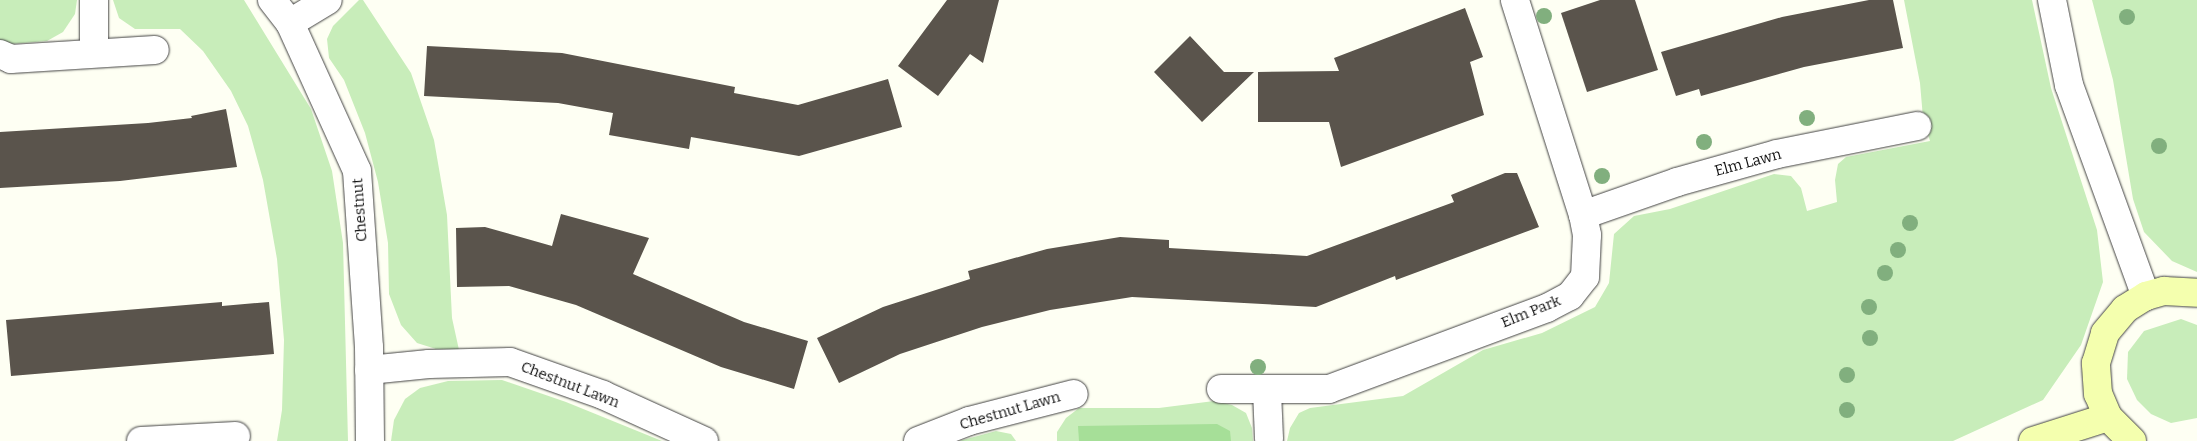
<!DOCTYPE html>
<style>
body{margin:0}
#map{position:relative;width:2197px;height:441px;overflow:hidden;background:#fefff3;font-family:Bitter,serif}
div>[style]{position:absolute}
.green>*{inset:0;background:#c8edba}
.forest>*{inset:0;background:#a6df98}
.building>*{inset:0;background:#5a544c}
.roads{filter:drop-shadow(0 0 1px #434343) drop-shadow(0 0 1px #434343)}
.street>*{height:28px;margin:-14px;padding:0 14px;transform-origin:14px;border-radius:14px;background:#fff}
.secondary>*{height:28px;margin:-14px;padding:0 14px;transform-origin:14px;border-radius:14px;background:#f4ffae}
.trees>*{width:16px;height:16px;margin:-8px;border-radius:50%;background:#81af7e}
span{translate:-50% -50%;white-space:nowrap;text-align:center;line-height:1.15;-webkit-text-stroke:5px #fff;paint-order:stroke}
.street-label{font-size:15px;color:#101010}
</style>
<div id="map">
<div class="green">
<i style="clip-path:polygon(0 0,77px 0,75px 14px,63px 32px,47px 41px,11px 44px,0 41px)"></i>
<i style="clip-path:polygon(113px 0,244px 0,311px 109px,332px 171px,343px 243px,348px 441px,277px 441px,282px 410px,284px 340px,277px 259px,263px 180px,248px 126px,231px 91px,203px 51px,180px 29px,135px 29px,119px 18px)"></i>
<i style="clip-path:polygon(359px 0,363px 0,411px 73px,434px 140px,447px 215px,452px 318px,459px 350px,436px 349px,417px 343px,401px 325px,389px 294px,388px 243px,378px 182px,365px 133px,344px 80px,329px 58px,327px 39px,333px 26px)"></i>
<i style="clip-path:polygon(1904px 0,2032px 0,2051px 88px,2097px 230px,2103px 282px,2081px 345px,2043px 400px,1953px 441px,1287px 441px,1290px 428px,1299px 413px,1310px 408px,1403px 396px,1483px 350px,1542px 333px,1595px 307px,1609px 283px,1614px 234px,1634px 216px,1670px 209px,1774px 174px,1791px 176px,1801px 188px,1807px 211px,1837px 202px,1835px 180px,1838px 164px,1846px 157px,1930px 141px,1923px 118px,1920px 83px)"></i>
<i style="clip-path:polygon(2092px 0,2197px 0,2197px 272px,2172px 261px,2144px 232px,2133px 199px,2113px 80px)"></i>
<i style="clip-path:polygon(2181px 319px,2197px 325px,2197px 418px,2171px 423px,2151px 414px,2137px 400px,2127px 379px,2128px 352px,2144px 331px)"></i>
<i style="clip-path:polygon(502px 380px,566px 402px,662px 441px,391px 441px,394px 420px,405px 399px,420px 388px,448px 381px)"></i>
<i style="clip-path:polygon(1214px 401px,1232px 405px,1246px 413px,1252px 428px,1253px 441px,1057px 441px,1057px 432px,1066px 418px,1079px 408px,1159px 408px)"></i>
<i style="clip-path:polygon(996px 431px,1011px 434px,1016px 441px,959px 441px)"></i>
</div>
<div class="forest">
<i style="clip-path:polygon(1217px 424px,1230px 431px,1231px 441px,1079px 441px,1078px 426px)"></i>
</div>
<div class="building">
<i style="clip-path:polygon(947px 0,999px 0,983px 63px,970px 54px,938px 96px,898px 66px)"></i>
<i style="clip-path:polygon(1600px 0,1635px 0,1658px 70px,1587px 92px,1561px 13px)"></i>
<i style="clip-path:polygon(1869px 0,1893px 0,1903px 48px,1804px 67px,1701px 96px,1699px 89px,1676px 96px,1661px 52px,1782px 17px)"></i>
<i style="clip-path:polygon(1465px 8px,1483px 57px,1470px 62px,1484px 115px,1341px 167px,1329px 122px,1258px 122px,1258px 72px,1339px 71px,1334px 58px)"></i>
<i style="clip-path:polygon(1190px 36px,1224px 72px,1254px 72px,1202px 122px,1154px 72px)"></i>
<i style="clip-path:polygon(427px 46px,562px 53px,735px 87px,734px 93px,798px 105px,888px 79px,902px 127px,799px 156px,691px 137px,689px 149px,609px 135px,613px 113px,558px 103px,424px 96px)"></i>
<i style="clip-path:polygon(226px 109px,237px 167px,120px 181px,0 188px,0 132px,148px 123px,192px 118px,191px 116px)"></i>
<i style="clip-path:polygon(1505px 173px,1517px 173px,1539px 227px,1396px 280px,1395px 276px,1316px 307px,1132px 297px,1050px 310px,982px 327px,900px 354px,839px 383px,817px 338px,883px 307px,970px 279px,968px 271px,1047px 249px,1120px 237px,1169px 240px,1169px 248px,1307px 256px,1454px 202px,1451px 195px)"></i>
<i style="clip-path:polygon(561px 214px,649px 238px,633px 274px,744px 322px,808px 341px,794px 389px,721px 367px,576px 305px,509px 286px,457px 287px,456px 228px,485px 227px,552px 246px)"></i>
<i style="clip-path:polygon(222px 302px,222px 306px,269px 302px,274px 354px,11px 376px,6px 320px)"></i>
</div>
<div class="roads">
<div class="street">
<i style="left:272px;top:0;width:29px;rotate:52deg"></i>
<i style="left:290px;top:23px;width:162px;rotate:65.6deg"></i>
<i style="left:357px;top:171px;width:176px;rotate:86.1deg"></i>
<i style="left:369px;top:347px;width:94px;rotate:89.4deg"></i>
<i style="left:2052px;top:0;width:87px;rotate:78.7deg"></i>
<i style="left:2069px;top:85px;width:225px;rotate:70deg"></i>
<i style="left:290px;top:23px;width:44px;rotate:-31.2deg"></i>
<i style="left:94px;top:52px;width:52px;rotate:-90deg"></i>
<i style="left:0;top:54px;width:12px;rotate:24deg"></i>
<i style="left:11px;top:59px;width:144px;rotate:-3.6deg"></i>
<i style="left:1583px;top:215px;width:100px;rotate:-19.3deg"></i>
<i style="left:1677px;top:182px;width:104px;rotate:-15.6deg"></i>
<i style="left:1777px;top:154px;width:143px;rotate:-11.3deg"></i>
<i style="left:369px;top:370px;width:60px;rotate:-5.7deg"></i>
<i style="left:429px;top:364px;width:81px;rotate:-1.4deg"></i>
<i style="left:510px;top:362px;width:99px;rotate:19.5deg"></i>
<i style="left:603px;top:395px;width:111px;rotate:24.5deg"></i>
<i style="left:1221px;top:389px;width:108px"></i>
<i style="left:1329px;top:389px;width:233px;rotate:-20.4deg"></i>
<i style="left:1547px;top:308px;width:26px;rotate:-28deg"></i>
<i style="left:1570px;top:296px;width:24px;rotate:-52deg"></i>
<i style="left:1585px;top:277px;width:42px;rotate:-87.3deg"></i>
<i style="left:1587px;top:235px;width:20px;rotate:-101deg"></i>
<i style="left:1583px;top:215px;width:225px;rotate:-107.6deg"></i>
<i style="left:1267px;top:391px;width:48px;rotate:87.6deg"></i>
<i style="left:141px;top:441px;width:95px;rotate:-3deg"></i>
<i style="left:918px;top:441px;width:55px;rotate:-21.4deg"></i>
<i style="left:969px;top:421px;width:108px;rotate:-14.4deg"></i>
</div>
<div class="secondary">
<i style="left:2033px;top:441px;width:79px;rotate:-17.7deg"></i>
<i style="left:2132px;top:441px;width:34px;rotate:-135deg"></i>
<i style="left:2108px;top:417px;width:25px;rotate:-113deg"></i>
<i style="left:2098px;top:394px;width:31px;rotate:-94deg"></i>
<i style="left:2096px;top:363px;width:31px;rotate:-73deg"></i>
<i style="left:2105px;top:333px;width:31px;rotate:-50deg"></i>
<i style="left:2125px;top:309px;width:25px;rotate:-32deg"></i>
<i style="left:2146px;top:296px;width:19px;rotate:-16deg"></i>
<i style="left:2164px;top:291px;width:33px;rotate:3deg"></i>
</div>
</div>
<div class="trees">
<i style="left:1544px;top:16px"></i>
<i style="left:2127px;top:17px"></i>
<i style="left:1807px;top:118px"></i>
<i style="left:1704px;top:142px"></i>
<i style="left:2159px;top:146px"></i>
<i style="left:1602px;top:176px"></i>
<i style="left:1910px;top:223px"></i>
<i style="left:1898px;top:250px"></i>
<i style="left:1885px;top:273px"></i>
<i style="left:1869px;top:307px"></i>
<i style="left:1870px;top:338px"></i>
<i style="left:1258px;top:367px"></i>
<i style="left:1847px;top:375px"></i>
<i style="left:1847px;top:410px"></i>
</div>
<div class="street-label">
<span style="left:1748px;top:163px;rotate:-15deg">Elm Lawn</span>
<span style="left:360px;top:210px;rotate:-94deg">Chestnut</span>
<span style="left:1531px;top:312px;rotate:-22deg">Elm Park</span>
<span style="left:570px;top:385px;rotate:21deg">Chestnut Lawn</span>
<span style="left:1010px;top:411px;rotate:-16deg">Chestnut Lawn</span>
</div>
</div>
